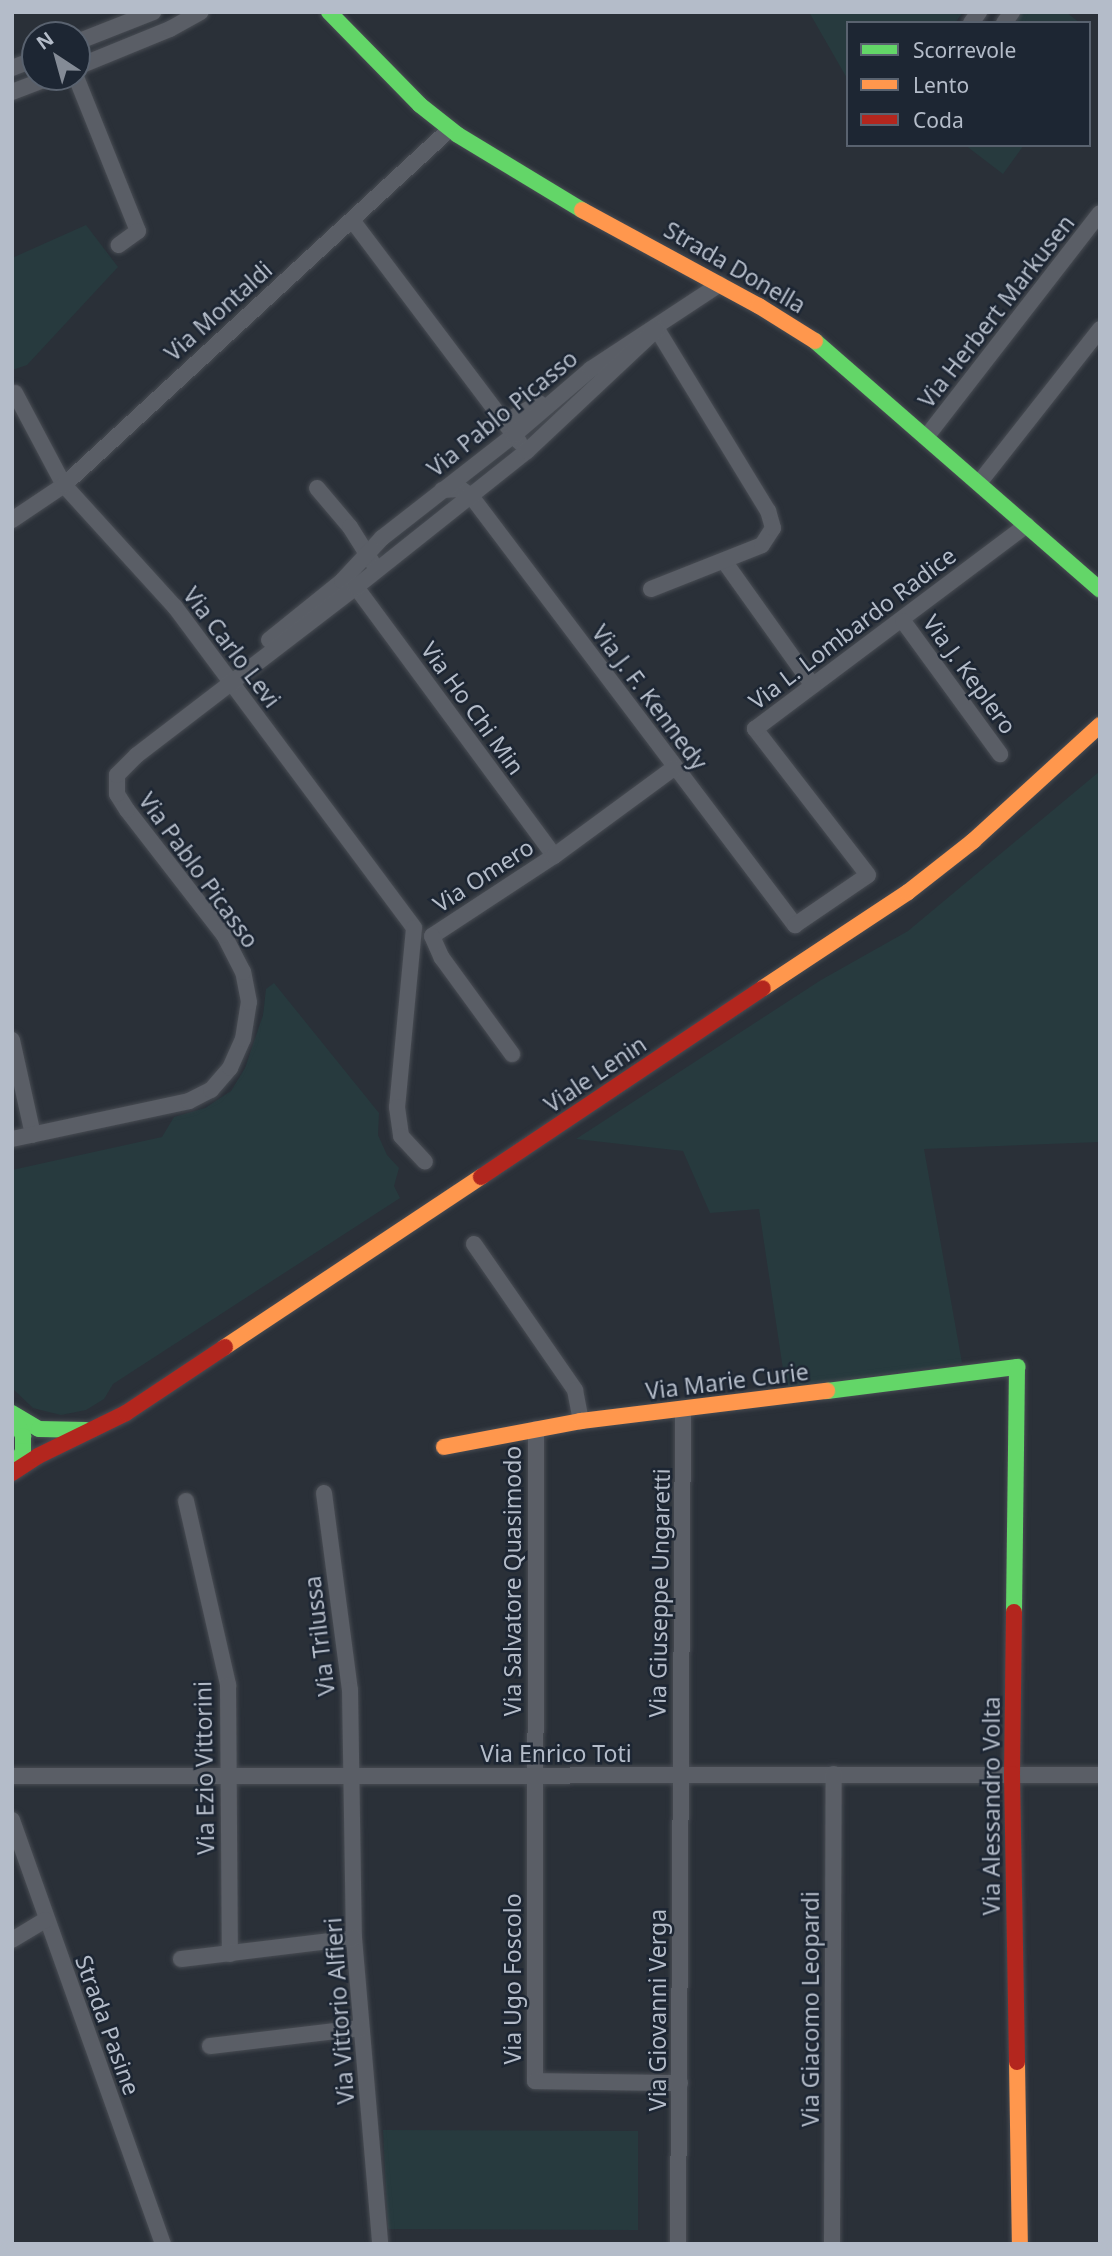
<!DOCTYPE html>
<style>
body{margin:0}
#map{position:relative;width:1112px;height:2256px;overflow:hidden;background:#2a3038;font-family:"Noto Sans",sans-serif}
div>[style]{position:absolute}
.green>*{inset:0;background:#273a3e}
.roads{filter:drop-shadow(0 0 2px #484c53) drop-shadow(0 0 2px #484c53)}
.street>*{height:16px;margin:-8px;padding:0 8px;transform-origin:8px;border-radius:8px;background:#5a5e66}
.fast>*{height:16px;margin:-8px;padding:0 8px;transform-origin:8px;border-radius:8px;background:#63d668}
.slow>*{height:16px;margin:-8px;padding:0 8px;transform-origin:8px;border-radius:8px;background:#ff974d}
.jam>*{height:16px;margin:-8px;padding:0 8px;transform-origin:8px;border-radius:8px;background:#b3261e}
span{translate:-50% -50%;white-space:nowrap;text-align:center;line-height:1.15;-webkit-text-stroke:5px #1d2633;paint-order:stroke}
.street-label{font-size:23px;color:#b4bcc9}
.frame{position:absolute;inset:0;border:14px solid #b4bcc9;pointer-events:none}
.legend{position:absolute;left:846px;top:21px;width:245px;height:126px;box-sizing:border-box;background:#1d2633;border:2px solid #59626f;margin:0;padding:9px 12px;list-style:none;font-size:21px;color:#b4bcc9}
.legend li{display:flex;align-items:center;gap:14px;height:35px}
.legend b{width:35px;border:2px solid #59626f}
.north{position:absolute;left:21px;top:21px;width:70px;height:70px;box-sizing:border-box;background:#1d2633;border:2px solid #59626f;border-radius:50%;rotate:324deg;font-size:19px;font-weight:700;line-height:28px;text-align:center;color:#b4bcc9}
.north::after{content:'';display:block;margin:auto;width:24px;height:32px;background:#848b96;clip-path:polygon(50% 0,100% 100%,50% 72%,0 100%)}
</style>
<div id="map">
<div class="green">
<i style="clip-path:polygon(809px 12px,963px 12px,955px 23px,848px 23px,848px 80px)"></i>
<i style="clip-path:polygon(1019px 12px,1066px 12px,1080px 23px,1011px 23px)"></i>
<i style="clip-path:polygon(965px 145px,1024px 145px,1003px 174px)"></i>
<i style="clip-path:polygon(86px 225px,118px 267px,27px 365px,12px 370px,12px 258px)"></i>
<i style="clip-path:polygon(1100px 771px,1100px 1142px,924px 1149px,962px 1363px,786px 1389px,759px 1209px,710px 1213px,683px 1151px,576px 1139px,821px 980px,908px 931px)"></i>
<i style="clip-path:polygon(274px 983px,379px 1113px,378px 1135px,387px 1155px,399px 1168px,394px 1186px,400px 1198px,113px 1384px,104px 1399px,86px 1410px,61px 1415px,33px 1408px,12px 1388px,12px 1170px,162px 1137px,174px 1117px,205px 1108px,231px 1091px,245px 1068px,263px 1015px,266px 989px)"></i>
<i style="clip-path:polygon(383px 2130px,638px 2131px,638px 2230px,388px 2229px)"></i>
</div>
<div class="roads">
<div class="street">
<i style="left:971px;top:23px;width:14px;rotate:-54deg"></i>
<i style="left:1004px;top:23px;width:14px;rotate:-54deg"></i>
<i style="left:77px;top:42px;width:82px;rotate:-21.5deg"></i>
<i style="left:77px;top:67px;width:100px;rotate:-22.2deg"></i>
<i style="left:170px;top:29px;width:35px;rotate:-29deg"></i>
<i style="left:12px;top:68px;width:25px;rotate:-21deg"></i>
<i style="left:76px;top:77px;width:166px;rotate:68.1deg"></i>
<i style="left:138px;top:231px;width:24px;rotate:144deg"></i>
<i style="left:12px;top:92px;width:42px;rotate:-21deg"></i>
<i style="left:352px;top:220px;width:278px;rotate:53deg"></i>
<i style="left:15px;top:393px;width:104px;rotate:62deg"></i>
<i style="left:64px;top:485px;width:165px;rotate:47.7deg"></i>
<i style="left:175px;top:607px;width:400px;rotate:53.3deg"></i>
<i style="left:414px;top:928px;width:180px;rotate:95.4deg"></i>
<i style="left:397px;top:1107px;width:29px;rotate:82deg"></i>
<i style="left:401px;top:1136px;width:35px;rotate:47deg"></i>
<i style="left:504px;top:422px;width:40px;rotate:-28deg"></i>
<i style="left:927px;top:436px;width:282px;rotate:-52.2deg"></i>
<i style="left:979px;top:483px;width:196px;rotate:-51.8deg"></i>
<i style="left:317px;top:488px;width:51px;rotate:49.8deg"></i>
<i style="left:350px;top:527px;width:41px;rotate:57.8deg"></i>
<i style="left:442px;top:490px;width:19px;rotate:-3deg"></i>
<i style="left:461px;top:489px;width:12px;rotate:35deg"></i>
<i style="left:471px;top:496px;width:538px;rotate:52.94deg"></i>
<i style="left:795px;top:925px;width:88px;rotate:-34.4deg"></i>
<i style="left:868px;top:875px;width:185px;rotate:-127.7deg"></i>
<i style="left:755px;top:729px;width:340px;rotate:-36.9deg"></i>
<i style="left:12px;top:520px;width:63px;rotate:-33.9deg"></i>
<i style="left:64px;top:485px;width:525px;rotate:-42.68deg"></i>
<i style="left:724px;top:561px;width:153px;rotate:54.5deg"></i>
<i style="left:356px;top:587px;width:334px;rotate:53.6deg"></i>
<i style="left:651px;top:589px;width:119px;rotate:-21.6deg"></i>
<i style="left:762px;top:545px;width:20px;rotate:-57deg"></i>
<i style="left:773px;top:528px;width:18px;rotate:-106deg"></i>
<i style="left:768px;top:511px;width:213px;rotate:-121.4deg"></i>
<i style="left:903px;top:621px;width:165px;rotate:53.9deg"></i>
<i style="left:269px;top:640px;width:94px;rotate:-38.9deg"></i>
<i style="left:342px;top:581px;width:59px;rotate:-47.1deg"></i>
<i style="left:382px;top:538px;width:167px;rotate:-38deg"></i>
<i style="left:514px;top:435px;width:101px;rotate:-40.6deg"></i>
<i style="left:591px;top:369px;width:154px;rotate:-33.4deg"></i>
<i style="left:432px;top:936px;width:146px;rotate:-33.3deg"></i>
<i style="left:554px;top:856px;width:149px;rotate:-36.3deg"></i>
<i style="left:432px;top:936px;width:24px;rotate:66deg"></i>
<i style="left:442px;top:958px;width:119px;rotate:53.9deg"></i>
<i style="left:12px;top:1040px;width:97px;rotate:77.5deg"></i>
<i style="left:12px;top:1139px;width:181px;rotate:-12.1deg"></i>
<i style="left:189px;top:1101px;width:25px;rotate:-27deg"></i>
<i style="left:211px;top:1090px;width:29px;rotate:-49deg"></i>
<i style="left:230px;top:1068px;width:32px;rotate:-66deg"></i>
<i style="left:243px;top:1039px;width:37px;rotate:-81deg"></i>
<i style="left:249px;top:1002px;width:31px;rotate:-101deg"></i>
<i style="left:243px;top:972px;width:42px;rotate:-117.2deg"></i>
<i style="left:224px;top:935px;width:158px;rotate:-127.8deg"></i>
<i style="left:127px;top:810px;width:19px;rotate:-122deg"></i>
<i style="left:117px;top:794px;width:19px;rotate:-90deg"></i>
<i style="left:117px;top:775px;width:28px;rotate:-45deg"></i>
<i style="left:137px;top:755px;width:276px;rotate:-37.5deg"></i>
<i style="left:356px;top:587px;width:218px;rotate:-38.5deg"></i>
<i style="left:527px;top:451px;width:178px;rotate:-43.2deg"></i>
<i style="left:474px;top:1244px;width:178px;rotate:55.3deg"></i>
<i style="left:575px;top:1390px;width:32px;rotate:79deg"></i>
<i style="left:536px;top:1429px;width:652px;rotate:90.09deg"></i>
<i style="left:535px;top:2081px;width:145px;rotate:0.8deg"></i>
<i style="left:324px;top:1493px;width:199px;rotate:82.5deg"></i>
<i style="left:350px;top:1690px;width:248px;rotate:89.1deg"></i>
<i style="left:354px;top:1938px;width:307px;rotate:85.1deg"></i>
<i style="left:186px;top:1501px;width:189px;rotate:77.1deg"></i>
<i style="left:228px;top:1685px;width:269px;rotate:89.6deg"></i>
<i style="left:12px;top:1776px;width:1088px;rotate:-0.05deg"></i>
<i style="left:12px;top:1820px;width:450px;rotate:70.4deg"></i>
<i style="left:12px;top:1940px;width:39px;rotate:-31deg"></i>
<i style="left:181px;top:1959px;width:174px;rotate:-6.9deg"></i>
<i style="left:210px;top:2046px;width:152px;rotate:-6.8deg"></i>
<i style="left:678px;top:2244px;width:834px;rotate:-89.66deg"></i>
<i style="left:832px;top:2244px;width:470px;rotate:-89.8deg"></i>
</div>
<div class="fast">
<i style="left:329px;top:12px;width:130px;rotate:45.6deg"></i>
<i style="left:420px;top:105px;width:48px;rotate:38.3deg"></i>
<i style="left:458px;top:135px;width:145px;rotate:31.2deg"></i>
<i style="left:815px;top:341px;width:378px;rotate:41.1deg"></i>
<i style="left:827px;top:1391px;width:192px;rotate:-7.2deg"></i>
<i style="left:1017px;top:1367px;width:245px;rotate:90.7deg"></i>
<i style="left:12px;top:1413px;width:31px;rotate:31deg"></i>
<i style="left:39px;top:1429px;width:47px;rotate:1.2deg"></i>
<i style="left:12px;top:1414px;width:25px;rotate:63deg"></i>
<i style="left:23px;top:1436px;width:15px;rotate:90deg"></i>
<i style="left:23px;top:1451px;width:24px;rotate:118deg"></i>
</div>
<div class="slow">
<i style="left:582px;top:210px;width:201px;rotate:28.5deg"></i>
<i style="left:759px;top:306px;width:66px;rotate:32deg"></i>
<i style="left:763px;top:988px;width:174px;rotate:-33.5deg"></i>
<i style="left:908px;top:892px;width:83px;rotate:-38.1deg"></i>
<i style="left:973px;top:841px;width:172px;rotate:-42.4deg"></i>
<i style="left:225px;top:1347px;width:307px;rotate:-33.6deg"></i>
<i style="left:444px;top:1447px;width:139px;rotate:-10.7deg"></i>
<i style="left:581px;top:1421px;width:248px;rotate:-7deg"></i>
<i style="left:1017px;top:2062px;width:182px;rotate:89.1deg"></i>
</div>
<div class="jam">
<i style="left:481px;top:1177px;width:339px;rotate:-33.8deg"></i>
<i style="left:12px;top:1473px;width:31px;rotate:-33deg"></i>
<i style="left:38px;top:1456px;width:98px;rotate:-26deg"></i>
<i style="left:126px;top:1413px;width:119px;rotate:-33.7deg"></i>
<i style="left:1014px;top:1612px;width:162px;rotate:90.7deg"></i>
<i style="left:1012px;top:1774px;width:288px;rotate:89deg"></i>
</div>
</div>
<div class="street-label">
<span style="left:735px;top:267px;rotate:30deg">Strada Donella</span>
<span style="left:218px;top:311px;rotate:-42deg">Via Montaldi</span>
<span style="left:996px;top:311px;rotate:-52deg">Via Herbert Markusen</span>
<span style="left:502px;top:413px;rotate:-39deg">Via Pablo Picasso</span>
<span style="left:852px;top:628px;rotate:-37deg">Via L. Lombardo Radice</span>
<span style="left:232px;top:647px;rotate:53deg">Via Carlo Levi</span>
<span style="left:970px;top:674px;rotate:54deg">Via J. Keplero</span>
<span style="left:650px;top:697px;rotate:53deg">Via J. F. Kennedy</span>
<span style="left:473px;top:708px;rotate:54deg">Via Ho Chi Min</span>
<span style="left:199px;top:870px;rotate:54deg">Via Pablo Picasso</span>
<span style="left:483px;top:875px;rotate:-33deg">Via Omero</span>
<span style="left:595px;top:1074px;rotate:-34deg">Viale Lenin</span>
<span style="left:727px;top:1381px;rotate:-7deg">Via Marie Curie</span>
<span style="left:512px;top:1581px;rotate:-90deg">Via Salvatore Quasimodo</span>
<span style="left:659px;top:1593px;rotate:-89deg">Via Giuseppe Ungaretti</span>
<span style="left:319px;top:1636px;rotate:-97deg">Via Trilussa</span>
<span style="left:556px;top:1753px">Via Enrico Toti</span>
<span style="left:204px;top:1768px;rotate:-91deg">Via Ezio Vittorini</span>
<span style="left:991px;top:1806px;rotate:-90deg">Via Alessandro Volta</span>
<span style="left:512px;top:1979px;rotate:-90deg">Via Ugo Foscolo</span>
<span style="left:810px;top:2009px;rotate:-90deg">Via Giacomo Leopardi</span>
<span style="left:657px;top:2010px;rotate:-90deg">Via Giovanni Verga</span>
<span style="left:339px;top:2011px;rotate:-94deg">Via Vittorio Alfieri</span>
<span style="left:108px;top:2025px;rotate:70deg">Strada Pasine</span>
</div>
<div class="frame"></div>
<ul class="legend">
<li><b style="height:9px;background:#63d668"></b>Scorrevole</li>
<li><b style="height:9px;background:#ff974d"></b>Lento</li>
<li><b style="height:9px;background:#b3261e"></b>Coda</li>
</ul>
<div class="north">N</div>
</div>
